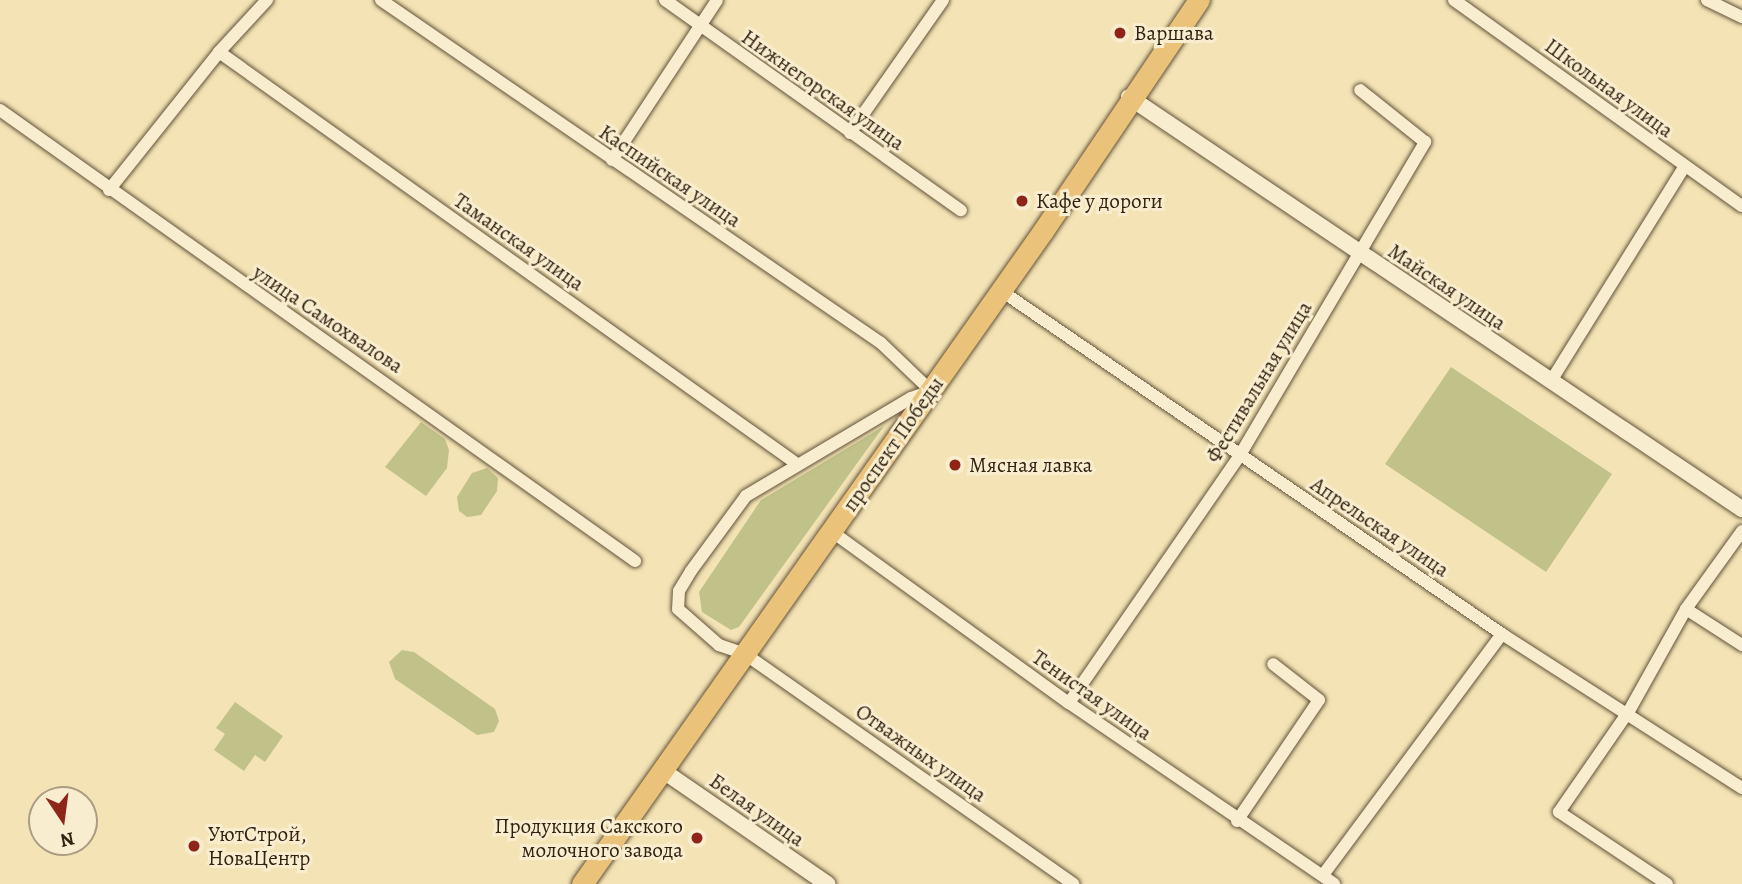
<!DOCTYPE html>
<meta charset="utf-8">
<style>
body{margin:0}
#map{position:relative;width:1742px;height:884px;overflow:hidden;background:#f4e4b5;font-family:Alegreya,serif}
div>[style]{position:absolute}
.green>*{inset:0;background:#c1c289}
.roads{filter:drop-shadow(0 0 2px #62523a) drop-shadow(0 0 2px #62523a)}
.minor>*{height:12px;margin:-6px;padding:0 6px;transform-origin:6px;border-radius:6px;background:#f8edcf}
.tertiary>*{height:16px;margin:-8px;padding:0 8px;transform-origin:8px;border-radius:8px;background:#f8edcf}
.primary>*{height:21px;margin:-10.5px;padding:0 10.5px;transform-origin:10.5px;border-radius:10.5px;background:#eac27a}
.dots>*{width:19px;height:19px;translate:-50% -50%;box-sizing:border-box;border:4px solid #f8edcf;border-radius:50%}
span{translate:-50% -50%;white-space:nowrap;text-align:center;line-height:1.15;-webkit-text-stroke:6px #f8edcf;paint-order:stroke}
.poi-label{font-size:21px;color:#322211}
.left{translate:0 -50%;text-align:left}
.right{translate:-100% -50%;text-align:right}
.street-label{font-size:21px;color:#322211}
.north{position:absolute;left:28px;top:786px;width:70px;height:70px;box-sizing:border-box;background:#f8edcf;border:2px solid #a99c83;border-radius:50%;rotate:167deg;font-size:19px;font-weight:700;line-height:28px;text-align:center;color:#322211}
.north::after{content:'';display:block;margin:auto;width:24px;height:32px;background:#8f2418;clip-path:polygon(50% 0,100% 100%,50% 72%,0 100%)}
</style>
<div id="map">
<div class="green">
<i style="clip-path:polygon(1451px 367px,1612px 474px,1546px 572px,1385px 464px)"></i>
<i style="clip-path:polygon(421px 422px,445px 439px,449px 450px,447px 468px,426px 496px,385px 467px)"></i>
<i style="clip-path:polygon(884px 426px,739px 627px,731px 630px,702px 612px,699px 592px,761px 500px)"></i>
<i style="clip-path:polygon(487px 468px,498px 478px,497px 491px,481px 515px,467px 517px,459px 511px,457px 497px,472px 473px)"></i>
<i style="clip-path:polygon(402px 650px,414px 652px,495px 709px,499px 721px,494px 732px,477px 735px,395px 679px,389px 662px)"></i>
<i style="clip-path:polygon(235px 702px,283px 736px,265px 762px,255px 755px,244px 771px,214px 750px,225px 734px,216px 728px)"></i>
</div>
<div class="roads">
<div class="minor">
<i style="left:381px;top:0;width:606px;rotate:34.45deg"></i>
<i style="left:881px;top:343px;width:69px;rotate:43.8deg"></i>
<i style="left:931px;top:391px;width:21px;rotate:161deg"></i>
<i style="left:911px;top:398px;width:192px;rotate:149.3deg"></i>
<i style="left:746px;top:496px;width:93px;rotate:126.3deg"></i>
<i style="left:691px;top:571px;width:23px;rotate:121deg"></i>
<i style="left:679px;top:591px;width:18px;rotate:93deg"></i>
<i style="left:678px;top:609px;width:55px;rotate:41.3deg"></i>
<i style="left:719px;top:645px;width:28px;rotate:19deg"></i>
<i style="left:745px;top:654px;width:401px;rotate:35deg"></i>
<i style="left:665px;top:0;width:363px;rotate:35.4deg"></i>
<i style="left:1454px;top:0;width:354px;rotate:35.6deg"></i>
<i style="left:1707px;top:0;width:39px;rotate:26deg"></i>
<i style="left:219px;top:52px;width:710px;rotate:35.48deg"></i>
<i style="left:0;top:110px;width:779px;rotate:35.38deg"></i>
<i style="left:850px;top:133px;width:162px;rotate:-55deg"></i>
<i style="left:612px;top:160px;width:191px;rotate:-56.7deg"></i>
<i style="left:109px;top:190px;width:176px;rotate:-51.4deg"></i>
<i style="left:219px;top:52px;width:71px;rotate:-47.3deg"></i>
<i style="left:1000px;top:290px;width:609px;rotate:34.42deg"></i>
<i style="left:1502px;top:634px;width:285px;rotate:32.7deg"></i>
<i style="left:1551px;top:381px;width:253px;rotate:-58.1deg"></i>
<i style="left:831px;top:531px;width:294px;rotate:35.9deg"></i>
<i style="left:1069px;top:703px;width:321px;rotate:34.3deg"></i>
<i style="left:1686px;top:609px;width:67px;rotate:32.7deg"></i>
<i style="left:1069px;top:703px;width:301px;rotate:-55.4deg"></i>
<i style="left:1240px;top:455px;width:364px;rotate:-59.4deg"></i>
<i style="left:1425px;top:142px;width:83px;rotate:-141.3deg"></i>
<i style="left:1237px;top:821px;width:146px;rotate:-55.9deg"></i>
<i style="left:1319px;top:700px;width:58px;rotate:-142deg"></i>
<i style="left:1323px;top:875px;width:300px;rotate:-53.4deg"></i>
<i style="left:1667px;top:884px;width:130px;rotate:-146.3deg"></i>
<i style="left:1559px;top:812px;width:123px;rotate:-55.3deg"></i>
<i style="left:1629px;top:711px;width:117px;rotate:-60.8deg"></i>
<i style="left:1686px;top:609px;width:96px;rotate:-54.3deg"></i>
</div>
<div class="tertiary">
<i style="left:1129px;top:97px;width:739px;rotate:33.91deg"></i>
<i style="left:662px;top:770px;width:201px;rotate:34.6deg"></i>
</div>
<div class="primary">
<i style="left:582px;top:884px;width:799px;rotate:-54.78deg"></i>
<i style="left:1043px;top:231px;width:279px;rotate:-56deg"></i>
</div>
</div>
<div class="dots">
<i style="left:1120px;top:33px;background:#8f2418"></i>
<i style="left:1022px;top:201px;background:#8f2418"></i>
<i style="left:955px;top:465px;background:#8f2418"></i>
<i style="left:697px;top:838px;background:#8f2418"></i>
<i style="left:194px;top:846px;background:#8f2418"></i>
</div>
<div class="poi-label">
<span class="left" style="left:1134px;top:33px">Варшава</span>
<span class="left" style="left:1036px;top:201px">Кафе у дороги</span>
<span class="left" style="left:969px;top:465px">Мясная лавка</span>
<span class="right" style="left:683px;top:838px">Продукция Сакского<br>молочного завода</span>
<span class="left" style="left:208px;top:846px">УютСтрой,<br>НоваЦентр</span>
</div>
<div class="street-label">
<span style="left:1609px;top:88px;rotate:36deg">Школьная улица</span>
<span style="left:823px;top:90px;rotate:35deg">Нижнегорская улица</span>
<span style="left:670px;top:176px;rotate:34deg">Каспийская улица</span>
<span style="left:519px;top:242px;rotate:35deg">Таманская улица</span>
<span style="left:1447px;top:287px;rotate:34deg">Майская улица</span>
<span style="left:328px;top:319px;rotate:34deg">улица Самохвалова</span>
<span style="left:1259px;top:382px;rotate:-59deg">Фестивальная улица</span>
<span style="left:893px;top:444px;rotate:-55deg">проспект Победы</span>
<span style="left:1380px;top:527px;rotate:34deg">Апрельская улица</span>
<span style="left:1092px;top:695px;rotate:35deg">Тенистая улица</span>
<span style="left:921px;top:753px;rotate:35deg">Отважных улица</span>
<span style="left:757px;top:810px;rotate:35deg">Белая улица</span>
</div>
<div class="north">N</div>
</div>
